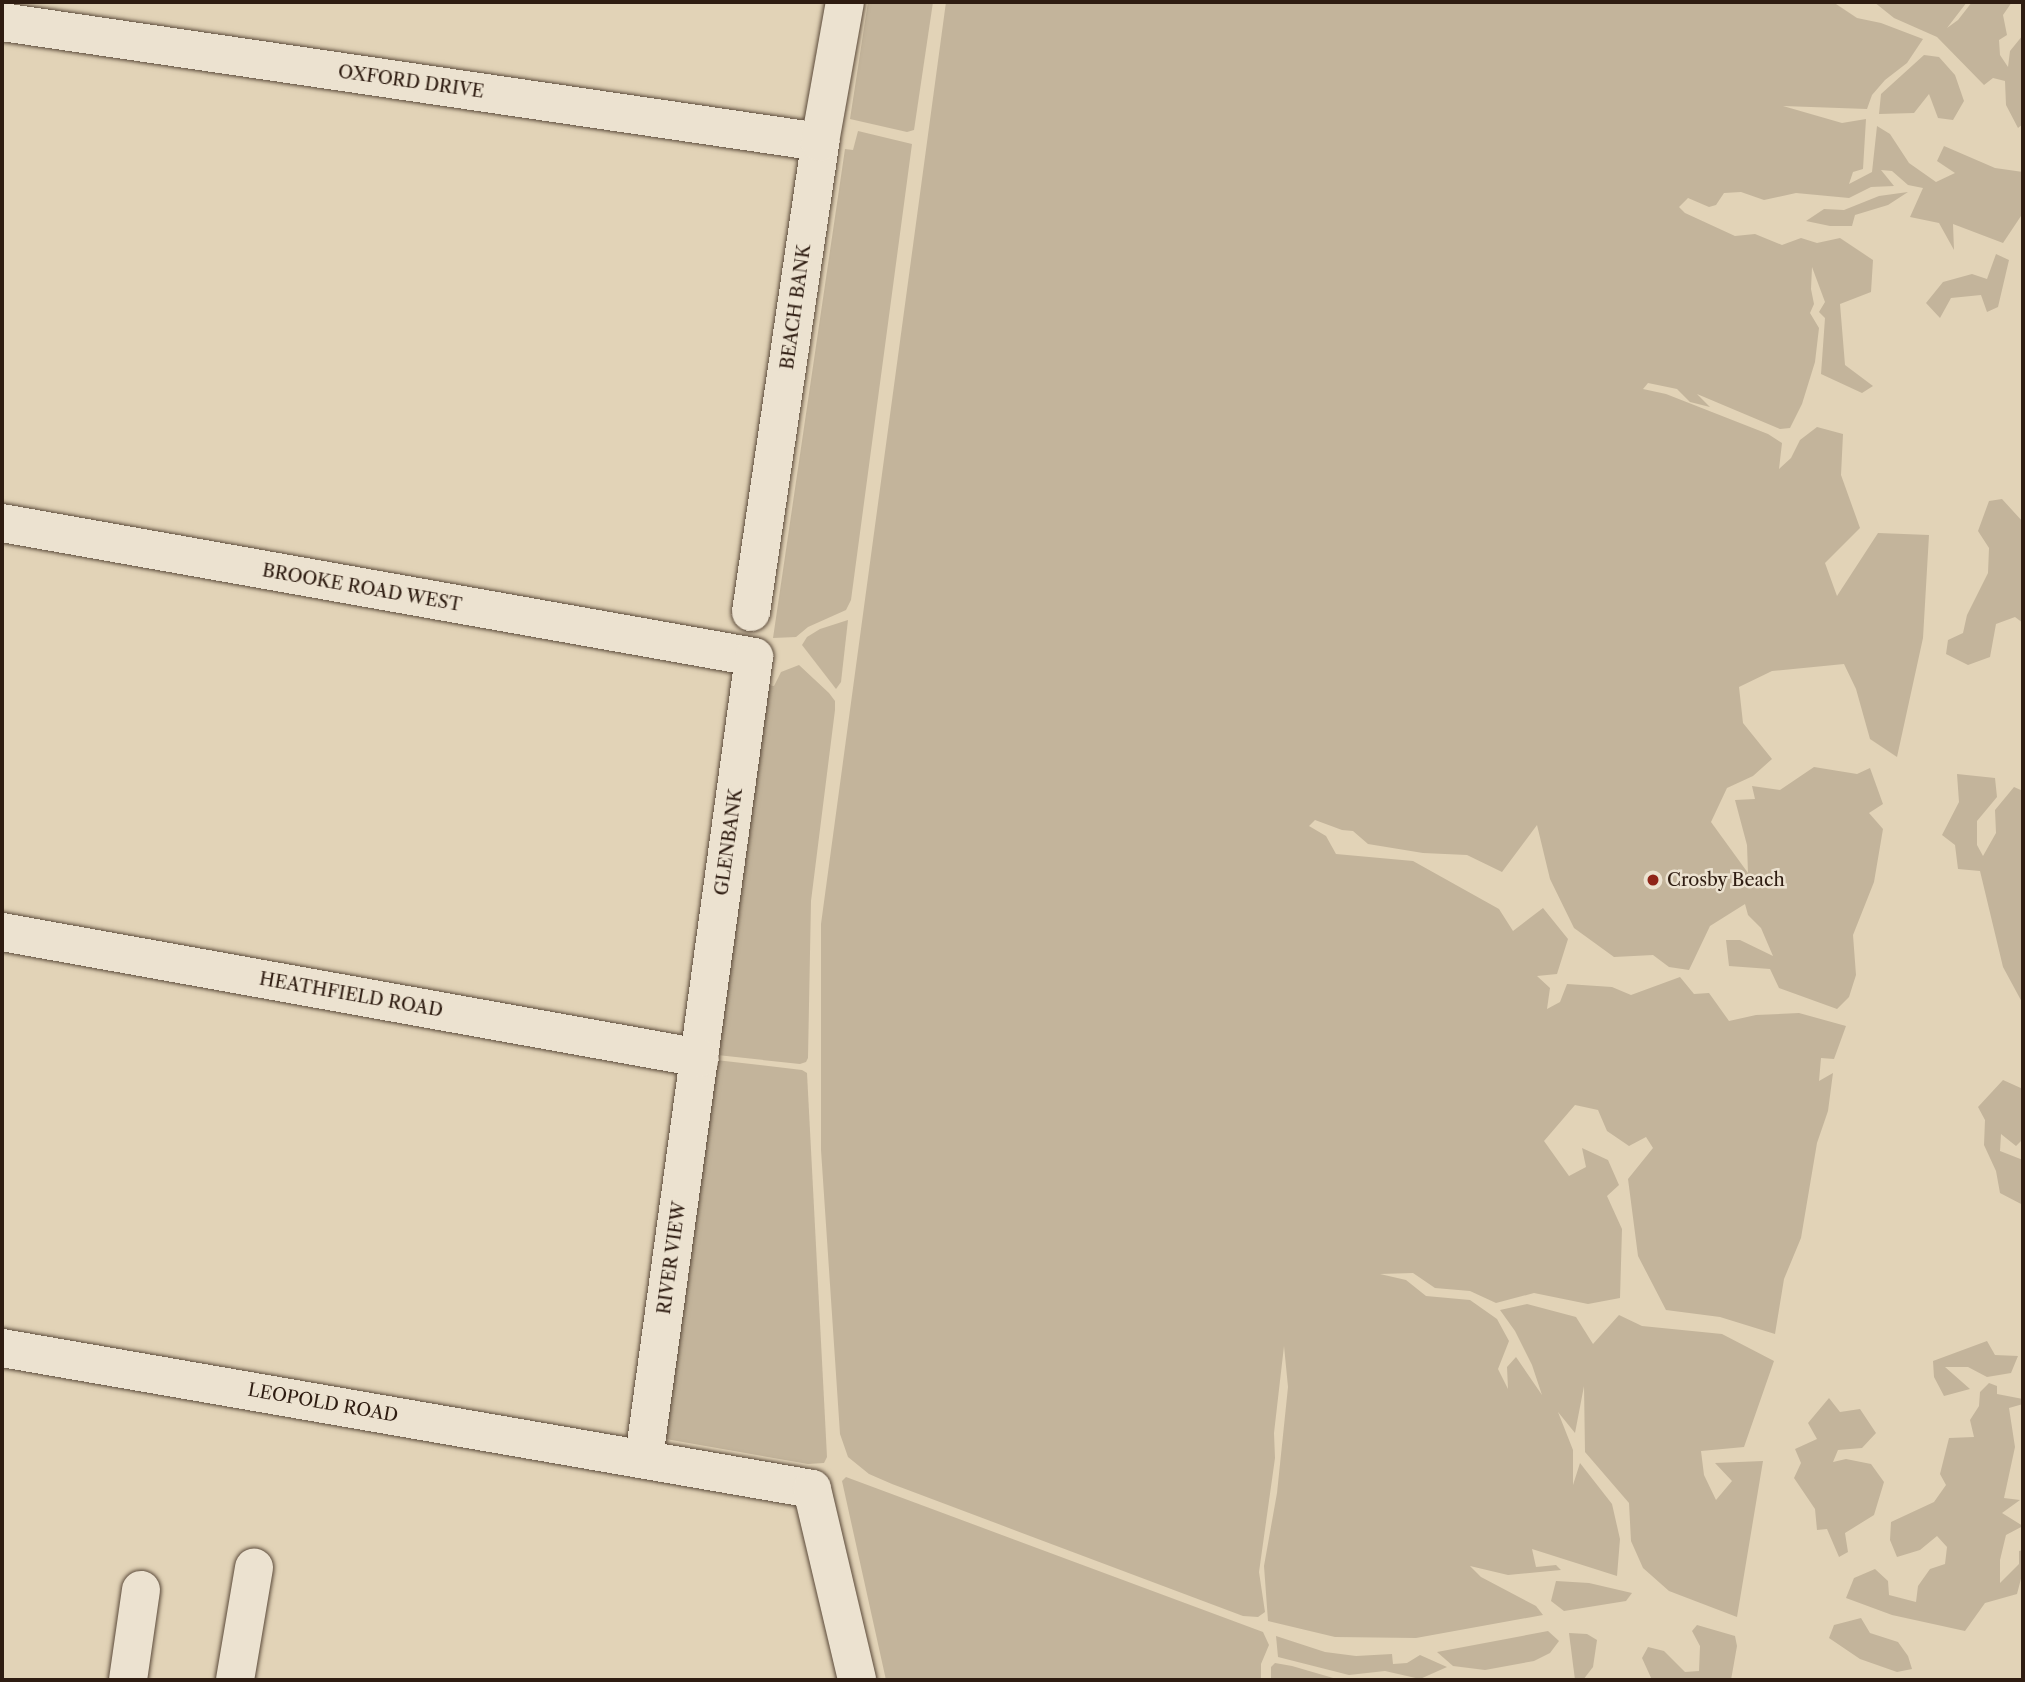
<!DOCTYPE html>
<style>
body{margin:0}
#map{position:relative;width:2025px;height:1682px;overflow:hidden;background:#e2d3b7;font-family:"Libre Caslon Text",serif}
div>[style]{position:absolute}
.green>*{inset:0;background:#c3b49b}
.roads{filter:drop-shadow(0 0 2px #5b4a3a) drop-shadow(0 0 2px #5b4a3a)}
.minor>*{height:38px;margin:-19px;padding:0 19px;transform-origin:19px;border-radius:19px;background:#ece2d0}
.dots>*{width:19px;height:19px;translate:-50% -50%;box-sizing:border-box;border:4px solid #ece2d0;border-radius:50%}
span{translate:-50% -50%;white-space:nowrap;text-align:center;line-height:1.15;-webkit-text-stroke:5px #ece2d0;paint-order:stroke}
.street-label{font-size:18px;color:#2e1c11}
.poi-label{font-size:18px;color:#2e1c11}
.left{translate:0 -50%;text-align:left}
.frame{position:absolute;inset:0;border:4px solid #2e1c11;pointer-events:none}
</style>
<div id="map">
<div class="green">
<i style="clip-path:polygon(868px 2px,933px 2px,914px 130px,907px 132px,850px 119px)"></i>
<i style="clip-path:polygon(946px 2px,1833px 2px,1857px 18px,1881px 23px,1923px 39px,1907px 63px,1885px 80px,1872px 95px,1867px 109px,1783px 106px,1842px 123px,1866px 119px,1863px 169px,1853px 172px,1849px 184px,1872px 172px,1877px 126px,1890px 134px,1909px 163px,1936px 182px,1955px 173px,1937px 161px,1944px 146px,1995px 168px,2023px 172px,2023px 213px,2003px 243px,1953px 224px,1954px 250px,1939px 223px,1910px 217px,1923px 188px,1908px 185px,1892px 171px,1881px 170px,1894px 186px,1871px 187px,1849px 198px,1796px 193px,1764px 200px,1741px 192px,1724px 193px,1716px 205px,1709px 207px,1688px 198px,1679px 207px,1685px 213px,1735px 236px,1755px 234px,1782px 245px,1801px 238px,1817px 243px,1840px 238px,1873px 260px,1871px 292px,1840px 304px,1845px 365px,1873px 386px,1862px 393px,1821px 374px,1825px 318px,1819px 312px,1825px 302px,1812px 267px,1811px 289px,1814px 304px,1810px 313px,1819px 328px,1815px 362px,1802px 404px,1790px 428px,1780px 429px,1697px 394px,1710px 407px,1690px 402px,1677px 389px,1648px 383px,1643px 389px,1666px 394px,1768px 434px,1782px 443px,1779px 469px,1791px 458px,1800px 440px,1817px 427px,1843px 434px,1841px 475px,1860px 528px,1825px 563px,1837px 596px,1878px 533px,1929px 535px,1923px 638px,1897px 757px,1870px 739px,1856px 689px,1844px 664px,1772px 671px,1739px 687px,1743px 723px,1772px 759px,1753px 776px,1727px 788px,1711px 822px,1748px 873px,1747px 845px,1735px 800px,1755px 799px,1752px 786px,1780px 790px,1814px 767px,1857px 774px,1870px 768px,1883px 804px,1869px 813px,1883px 829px,1874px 882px,1853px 935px,1856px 975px,1849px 997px,1837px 1009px,1779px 988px,1770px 969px,1729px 966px,1726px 940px,1740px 940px,1773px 956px,1761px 928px,1748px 915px,1745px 904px,1710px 926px,1689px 970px,1669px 967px,1653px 955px,1614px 957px,1574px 928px,1550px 879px,1537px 825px,1502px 872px,1467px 855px,1423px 853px,1368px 844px,1353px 831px,1342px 830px,1315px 820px,1309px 826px,1326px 836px,1336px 854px,1413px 861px,1499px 909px,1513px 931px,1543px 908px,1568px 939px,1557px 974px,1537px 976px,1550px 988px,1547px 1009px,1560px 1002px,1567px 984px,1612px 987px,1631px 995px,1680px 977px,1694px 994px,1709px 993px,1729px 1021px,1756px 1015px,1799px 1013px,1846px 1026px,1834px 1059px,1821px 1058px,1819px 1081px,1833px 1073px,1828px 1111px,1817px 1143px,1801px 1238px,1784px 1279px,1775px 1334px,1720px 1317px,1666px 1310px,1638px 1256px,1628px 1179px,1653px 1148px,1646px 1137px,1629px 1146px,1607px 1131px,1598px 1110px,1575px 1105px,1544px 1141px,1569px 1176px,1586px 1167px,1582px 1148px,1608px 1160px,1619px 1185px,1607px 1196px,1622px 1229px,1620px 1298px,1588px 1304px,1534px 1293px,1496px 1303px,1470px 1291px,1435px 1288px,1413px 1273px,1380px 1274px,1406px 1280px,1426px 1296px,1470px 1300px,1497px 1319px,1509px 1341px,1498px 1369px,1508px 1389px,1507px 1367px,1516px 1357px,1542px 1395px,1532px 1365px,1515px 1331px,1500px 1310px,1527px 1304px,1576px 1317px,1593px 1344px,1619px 1315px,1642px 1326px,1722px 1334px,1774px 1361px,1744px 1447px,1701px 1451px,1704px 1475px,1716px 1500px,1732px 1481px,1715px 1463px,1763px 1461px,1737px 1617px,1669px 1591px,1643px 1568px,1631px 1541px,1629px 1503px,1585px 1452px,1584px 1386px,1575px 1433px,1558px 1412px,1573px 1450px,1573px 1485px,1580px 1463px,1612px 1504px,1620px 1539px,1617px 1576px,1532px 1549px,1536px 1567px,1556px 1565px,1561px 1570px,1508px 1575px,1470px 1566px,1481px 1577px,1536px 1606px,1543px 1615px,1416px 1638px,1335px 1637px,1268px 1621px,1264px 1566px,1277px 1493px,1288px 1387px,1284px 1346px,1274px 1433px,1275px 1458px,1259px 1572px,1265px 1612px,1258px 1617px,1243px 1616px,892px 1484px,869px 1474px,848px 1457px,840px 1434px,821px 1150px,821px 924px)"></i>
<i style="clip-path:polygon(1874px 2px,1967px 2px,1947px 28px,1958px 20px,1972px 2px,2012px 2px,2003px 15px,2007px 35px,1999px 40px,2000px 55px,2008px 67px,2010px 51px,2023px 35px,2023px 124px,2018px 128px,2006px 105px,2005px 81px,1993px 78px,1984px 85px,1937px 37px,1894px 18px)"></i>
<i style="clip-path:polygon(1924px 55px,1939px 57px,1955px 75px,1964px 101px,1953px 120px,1938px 118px,1929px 94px,1914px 113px,1879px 114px,1881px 94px)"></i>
<i style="clip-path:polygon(858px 131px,912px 144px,851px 600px,846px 610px,808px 627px,796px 637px,773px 638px,845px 149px,853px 150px)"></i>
<i style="clip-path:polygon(1908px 192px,1888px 205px,1855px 215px,1852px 226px,1830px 226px,1806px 221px,1824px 209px,1844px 210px,1879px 196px)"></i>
<i style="clip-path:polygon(1996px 254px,2009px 260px,1998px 307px,1987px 312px,1981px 295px,1951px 298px,1940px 318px,1926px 303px,1943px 282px,1972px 274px,1987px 279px)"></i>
<i style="clip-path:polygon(2002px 499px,2023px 522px,2023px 623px,2015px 617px,1996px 624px,1990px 657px,1968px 665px,1946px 654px,1948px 640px,1963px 633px,1967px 615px,1988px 573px,1989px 548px,1978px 531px,1989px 501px)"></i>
<i style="clip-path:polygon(848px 620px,841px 682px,836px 689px,802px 645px,807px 637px,820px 629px)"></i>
<i style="clip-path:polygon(799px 665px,829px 693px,835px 701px,835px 710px,811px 901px,808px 1058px,806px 1062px,800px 1064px,717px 1055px,768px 685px,774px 686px,781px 672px)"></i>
<i style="clip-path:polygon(1957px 774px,1995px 778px,1997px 797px,1977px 821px,1977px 845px,1983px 856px,1996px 833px,1995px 810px,2014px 787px,2023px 791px,2023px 1004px,2003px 967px,1980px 871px,1958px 869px,1955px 845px,1942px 835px,1959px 802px)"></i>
<i style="clip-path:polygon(716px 1060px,802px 1070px,807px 1073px,827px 1457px,824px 1463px,808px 1464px,660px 1438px)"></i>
<i style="clip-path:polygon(2003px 1080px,2023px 1089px,2023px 1139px,2016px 1146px,2001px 1134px,2000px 1151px,2023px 1160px,2023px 1205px,2000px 1193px,1996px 1171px,1984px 1145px,1985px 1120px,1978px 1107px)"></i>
<i style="clip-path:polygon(1987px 1341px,1995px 1355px,2018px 1356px,2011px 1373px,1987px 1377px,1968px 1367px,1945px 1367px,1970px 1389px,1944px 1396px,1934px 1377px,1933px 1361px)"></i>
<i style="clip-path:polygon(1989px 1383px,1997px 1386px,1997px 1394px,2023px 1399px,2023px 1404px,2009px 1408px,2015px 1447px,2004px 1498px,2020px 1500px,2002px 1513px,2023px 1526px,2006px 1535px,2000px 1560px,2000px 1583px,2019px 1564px,2019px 1551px,2023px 1550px,2023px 1571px,2017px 1594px,1985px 1603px,1965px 1631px,1892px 1615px,1846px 1598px,1854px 1578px,1875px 1569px,1888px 1581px,1889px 1595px,1916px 1602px,1918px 1586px,1930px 1569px,1945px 1564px,1947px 1547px,1937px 1536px,1920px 1550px,1897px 1557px,1890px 1540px,1891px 1522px,1934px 1502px,1946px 1485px,1940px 1474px,1949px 1438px,1974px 1437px,1970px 1420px,1979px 1406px,1980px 1392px)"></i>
<i style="clip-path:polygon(1829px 1398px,1840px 1412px,1860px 1409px,1876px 1433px,1862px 1448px,1838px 1450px,1833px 1462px,1846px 1459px,1871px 1464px,1884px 1482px,1874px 1515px,1845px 1533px,1848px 1552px,1839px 1557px,1827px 1529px,1817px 1530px,1815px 1509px,1794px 1478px,1801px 1463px,1795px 1449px,1817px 1439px,1808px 1423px)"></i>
<i style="clip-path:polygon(846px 1477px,1263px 1632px,1269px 1645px,1261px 1664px,1261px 1680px,886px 1680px,842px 1481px)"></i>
<i style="clip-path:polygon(1556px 1581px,1589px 1583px,1632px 1593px,1626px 1601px,1564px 1611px,1551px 1601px)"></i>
<i style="clip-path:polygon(1861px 1618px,1870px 1633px,1898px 1642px,1908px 1656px,1912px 1669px,1897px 1672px,1860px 1659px,1829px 1638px,1834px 1625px)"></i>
<i style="clip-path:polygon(1697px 1625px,1735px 1636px,1737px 1646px,1731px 1680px,1652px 1680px,1642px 1658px,1648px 1647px,1664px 1651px,1685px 1672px,1699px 1671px,1700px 1646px,1692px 1631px)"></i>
<i style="clip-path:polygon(1548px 1631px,1559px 1641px,1550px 1653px,1534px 1661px,1485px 1670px,1453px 1666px,1437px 1652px)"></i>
<i style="clip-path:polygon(1569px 1633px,1587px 1634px,1597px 1640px,1593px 1667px,1583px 1680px,1575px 1680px)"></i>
<i style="clip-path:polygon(1276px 1636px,1325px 1652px,1356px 1656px,1392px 1654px,1393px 1664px,1407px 1663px,1420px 1655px,1447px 1667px,1420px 1679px,1385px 1671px,1349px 1675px,1278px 1657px)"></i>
<i style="clip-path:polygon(1275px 1663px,1292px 1666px,1340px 1680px,1271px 1680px,1271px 1667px)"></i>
</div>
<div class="roads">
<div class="minor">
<i style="left:2px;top:22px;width:827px;rotate:8.35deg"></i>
<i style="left:2px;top:523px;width:764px;rotate:10.1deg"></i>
<i style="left:754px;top:657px;width:809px;rotate:97.82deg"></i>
<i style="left:751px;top:612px;width:475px;rotate:-81.6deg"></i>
<i style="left:820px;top:142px;width:142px;rotate:-79.9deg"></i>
<i style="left:2px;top:932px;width:709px;rotate:10.23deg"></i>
<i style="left:2px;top:1348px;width:822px;rotate:9.87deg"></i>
<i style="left:812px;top:1489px;width:196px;rotate:76.7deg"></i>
<i style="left:128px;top:1680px;width:91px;rotate:-81.8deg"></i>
<i style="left:235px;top:1680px;width:114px;rotate:-80.4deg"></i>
</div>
</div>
<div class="dots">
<i style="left:1653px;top:880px;background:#8f2418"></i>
</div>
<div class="street-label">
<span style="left:411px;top:82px;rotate:8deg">OXFORD DRIVE</span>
<span style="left:796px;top:307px;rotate:-82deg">BEACH BANK</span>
<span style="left:362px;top:588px;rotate:10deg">BROOKE ROAD WEST</span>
<span style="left:729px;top:842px;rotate:-82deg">GLENBANK</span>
<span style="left:351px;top:995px;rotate:10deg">HEATHFIELD ROAD</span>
<span style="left:672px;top:1258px;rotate:-82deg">RIVER VIEW</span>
<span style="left:323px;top:1403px;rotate:10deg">LEOPOLD ROAD</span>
</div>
<div class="poi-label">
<span class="left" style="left:1667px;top:880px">Crosby Beach</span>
</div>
<div class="frame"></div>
</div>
